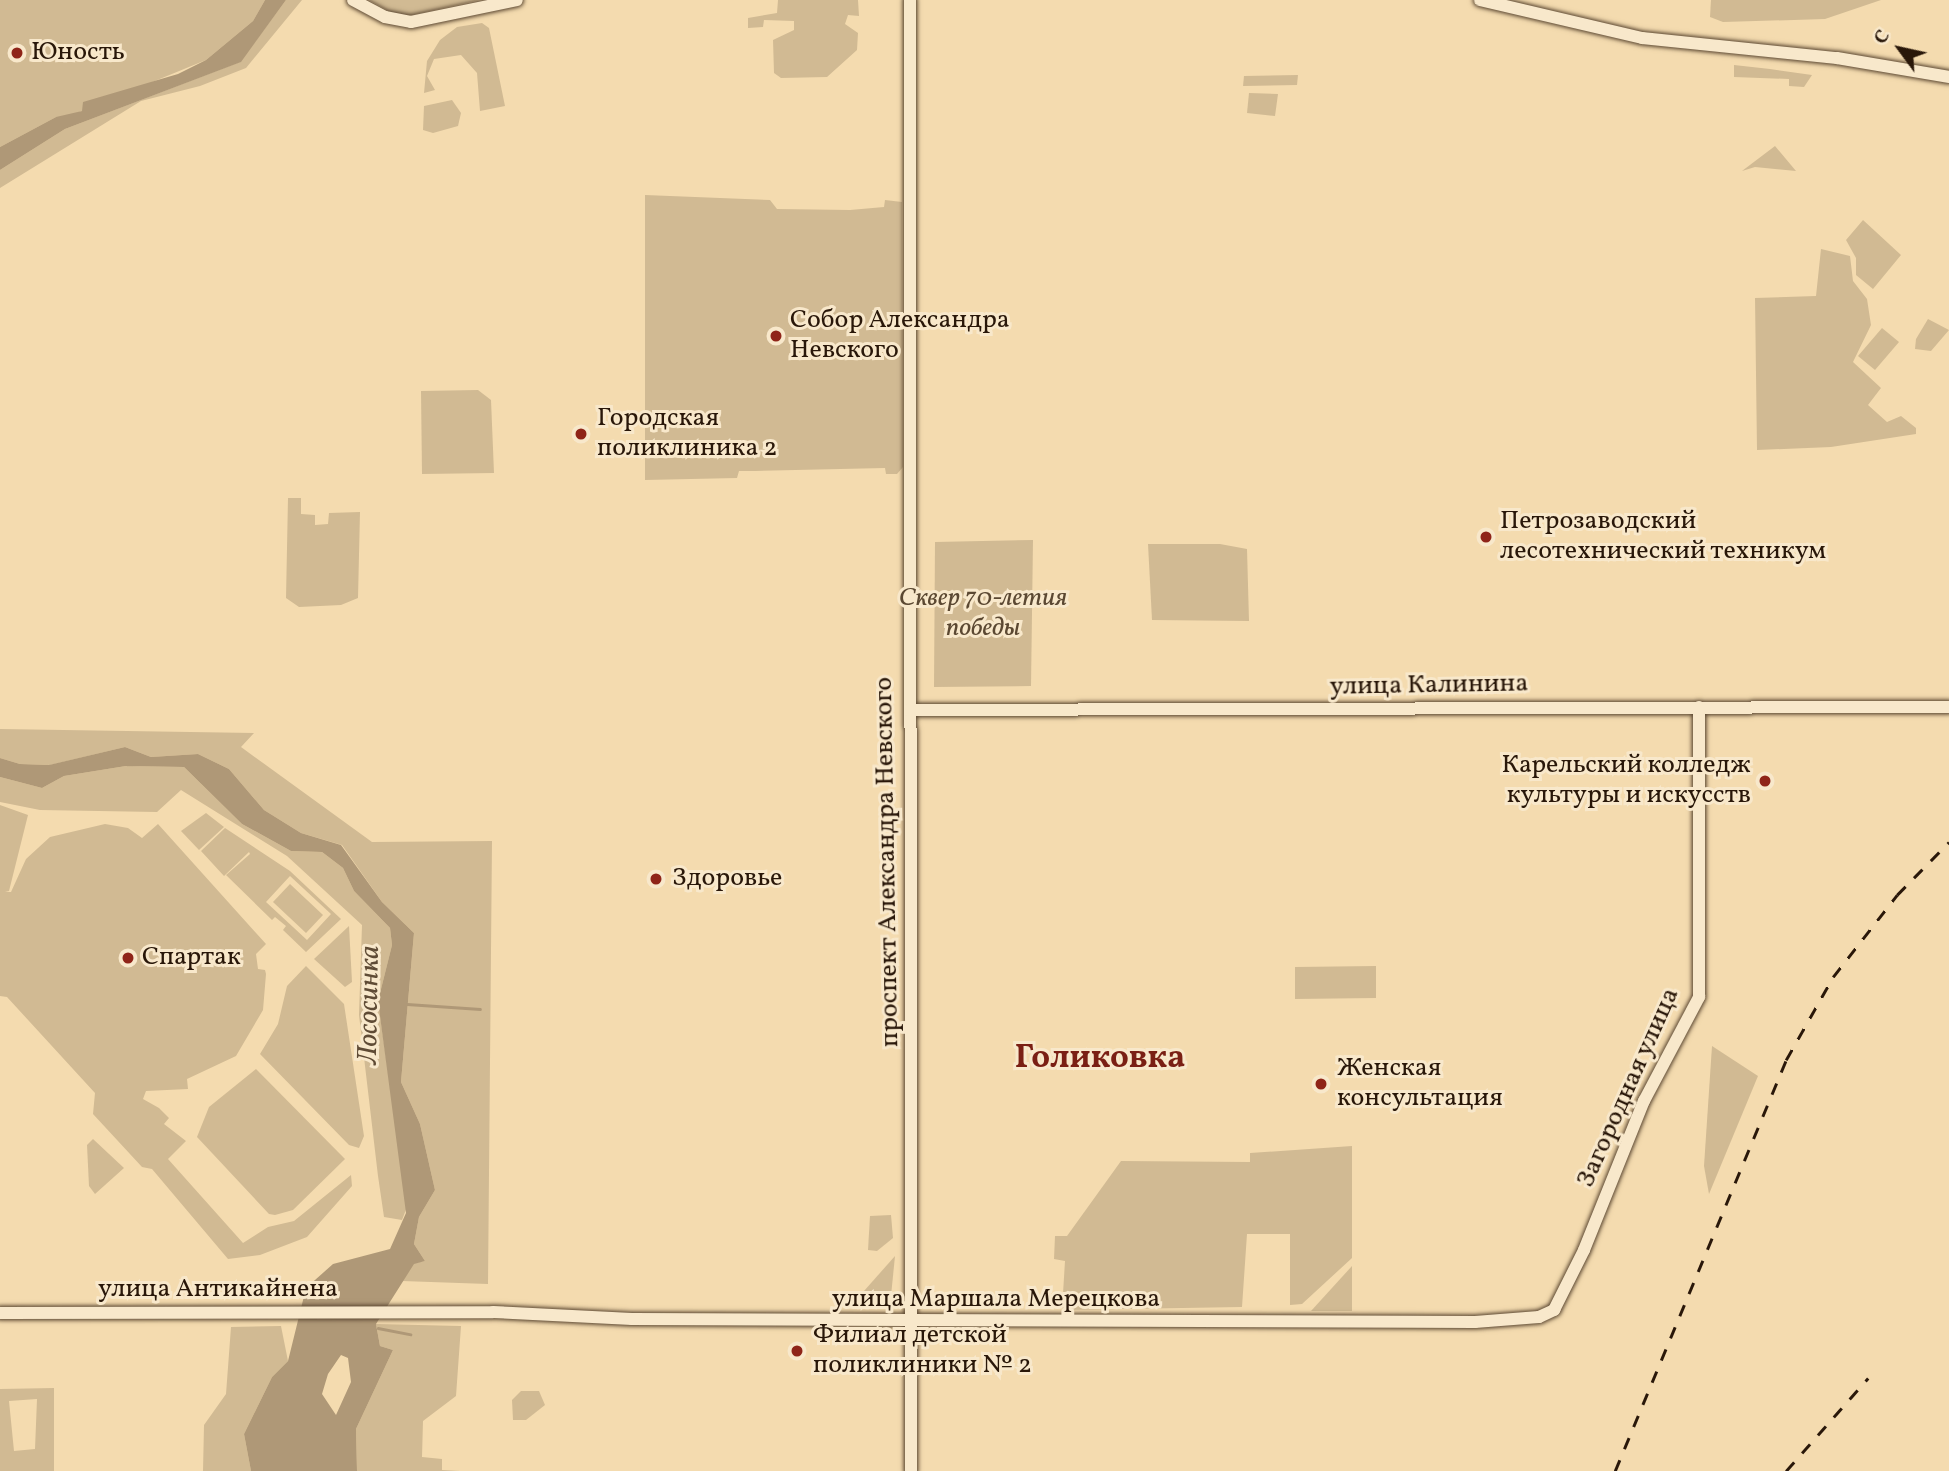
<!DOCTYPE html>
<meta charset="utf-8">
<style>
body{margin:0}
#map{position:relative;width:1949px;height:1471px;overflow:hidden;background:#f4dbaf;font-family:Vollkorn,serif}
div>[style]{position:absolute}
.green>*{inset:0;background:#d1ba93}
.water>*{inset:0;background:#af9877}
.stream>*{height:2.5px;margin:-1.25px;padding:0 1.25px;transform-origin:1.25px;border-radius:1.25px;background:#af9877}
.roads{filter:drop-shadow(0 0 2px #5c4832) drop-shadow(0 0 2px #5c4832)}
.tertiary>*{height:12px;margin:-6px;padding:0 6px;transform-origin:6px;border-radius:6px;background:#f8e8cb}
.secondary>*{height:12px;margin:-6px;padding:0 6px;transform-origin:6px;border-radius:6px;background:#f8e8cb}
.rail>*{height:2.5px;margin-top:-1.25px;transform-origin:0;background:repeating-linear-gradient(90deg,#291709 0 12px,transparent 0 24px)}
.dots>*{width:19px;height:19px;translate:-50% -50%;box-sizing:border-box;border:4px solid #f8e8cb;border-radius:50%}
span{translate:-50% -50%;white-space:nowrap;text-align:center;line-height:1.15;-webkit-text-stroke:6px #f8e8cb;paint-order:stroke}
.poi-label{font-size:26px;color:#291709}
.left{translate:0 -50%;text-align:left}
.right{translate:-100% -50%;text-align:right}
.park-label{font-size:26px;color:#5b4832;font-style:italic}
.street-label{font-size:26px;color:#291709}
.water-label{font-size:28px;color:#5f4b35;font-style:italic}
.district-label{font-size:33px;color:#7a1f14;font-weight:700}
.north{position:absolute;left:1865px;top:14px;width:70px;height:70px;-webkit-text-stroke:5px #f8e8cb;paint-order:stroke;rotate:303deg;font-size:19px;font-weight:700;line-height:28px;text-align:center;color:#291709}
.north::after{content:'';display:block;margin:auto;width:24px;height:32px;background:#291709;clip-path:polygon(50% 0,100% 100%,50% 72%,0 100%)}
</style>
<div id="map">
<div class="green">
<i style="clip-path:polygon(0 0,265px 0,253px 21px,206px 60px,67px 117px,56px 117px,0 147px)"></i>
<i style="clip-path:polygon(286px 0,302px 0,246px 68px,200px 86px,141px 101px,0 188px,0 170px,65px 129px,240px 62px)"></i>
<i style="clip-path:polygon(369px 0,479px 0,412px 15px,396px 15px)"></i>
<i style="clip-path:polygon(778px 0,858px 0,859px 16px,848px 15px,845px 24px,858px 33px,857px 50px,827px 77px,781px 78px,774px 73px,773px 40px,794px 30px,794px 21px,764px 20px,763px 27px,748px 28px,748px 18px,777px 13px)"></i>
<i style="clip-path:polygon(1711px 0,1881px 0,1825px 19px,1723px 22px,1710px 17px)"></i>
<i style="clip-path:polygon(482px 23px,489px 28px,505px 106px,480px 111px,477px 73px,461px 55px,434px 59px,427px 76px,435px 90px,424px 93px,427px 61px,440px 40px,457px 27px)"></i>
<i style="clip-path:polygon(1734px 65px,1770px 69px,1812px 75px,1804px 87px,1789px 86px,1789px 79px,1734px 77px)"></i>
<i style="clip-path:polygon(1298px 75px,1297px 85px,1243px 86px,1244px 76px)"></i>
<i style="clip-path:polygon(1249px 93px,1278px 94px,1275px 116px,1247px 113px)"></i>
<i style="clip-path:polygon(452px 100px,461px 113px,458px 126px,433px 133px,423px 130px,424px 106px)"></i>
<i style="clip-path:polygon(1775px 146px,1796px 171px,1755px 167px,1742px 171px)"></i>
<i style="clip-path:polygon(645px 195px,770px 200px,777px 209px,850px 210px,884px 207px,885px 200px,902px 202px,903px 467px,897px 474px,886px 474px,885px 468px,755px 471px,739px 471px,737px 478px,645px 480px)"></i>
<i style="clip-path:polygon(1863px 220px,1901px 255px,1873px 289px,1856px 275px,1856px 258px,1846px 240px)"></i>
<i style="clip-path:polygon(1821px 249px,1850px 256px,1853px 281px,1867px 299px,1871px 325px,1853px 362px,1881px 388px,1868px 405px,1887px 422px,1901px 416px,1916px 428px,1916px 434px,1831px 447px,1757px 450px,1755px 298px,1816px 296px)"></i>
<i style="clip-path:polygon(1928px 319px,1949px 330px,1931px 351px,1915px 349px,1916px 339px)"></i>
<i style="clip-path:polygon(1882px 328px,1899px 342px,1875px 370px,1858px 356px)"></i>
<i style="clip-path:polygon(478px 390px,491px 400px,494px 473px,422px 474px,421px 391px)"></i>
<i style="clip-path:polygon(288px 498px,301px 498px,301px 514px,315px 515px,315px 525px,328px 524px,329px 513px,360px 512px,358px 598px,341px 605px,299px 607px,286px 598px)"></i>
<i style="clip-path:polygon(1033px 540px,1031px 686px,934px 687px,935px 542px)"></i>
<i style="clip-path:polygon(1148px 544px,1220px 544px,1247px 549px,1249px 621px,1152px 620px)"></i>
<i style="clip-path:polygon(0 729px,254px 733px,241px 747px,372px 842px,492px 841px,488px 1284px,402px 1281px,414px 1263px,425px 1261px,414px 1244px,419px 1217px,435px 1190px,420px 1124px,401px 1082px,414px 933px,382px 902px,342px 845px,301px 833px,264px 810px,229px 769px,198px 754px,151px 757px,125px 747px,50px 765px,20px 764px,0 758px)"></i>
<i style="clip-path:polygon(126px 766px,184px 767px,242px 824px,291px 851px,322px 852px,343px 868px,354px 891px,390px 928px,392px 945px,378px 1001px,407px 1207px,402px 1220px,384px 1217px,378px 1176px,359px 1015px,362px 925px,287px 856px,181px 790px,157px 812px,40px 810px,0 802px,0 777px,42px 788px,64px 776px)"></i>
<i style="clip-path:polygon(0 805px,28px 815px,9px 891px,5px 892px,11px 892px,26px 859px,50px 837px,105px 824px,128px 828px,142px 838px,158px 824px,266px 944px,256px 954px,258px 969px,265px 970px,266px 974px,263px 1010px,236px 1056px,187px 1079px,188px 1089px,146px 1091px,143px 1099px,159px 1108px,169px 1118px,164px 1124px,186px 1141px,168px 1159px,243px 1243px,268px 1227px,294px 1221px,351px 1175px,352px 1186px,307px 1237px,260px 1255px,228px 1259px,152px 1169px,142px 1167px,93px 1114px,95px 1093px,7px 997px,0 996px)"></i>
<i style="clip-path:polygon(206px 813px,224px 827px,199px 850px,181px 831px)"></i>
<i style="clip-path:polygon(evenodd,225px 828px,290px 871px,341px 919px,306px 952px,283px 930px,286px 926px,275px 917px,272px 920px,226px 875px,250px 854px,249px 852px,224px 876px,201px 851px,225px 828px,290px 876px,331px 914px,307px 940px,266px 902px,290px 876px)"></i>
<i style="clip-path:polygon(290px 884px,323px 915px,306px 933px,273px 902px)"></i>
<i style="clip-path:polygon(349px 926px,352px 982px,345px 987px,314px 959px)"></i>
<i style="clip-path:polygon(306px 966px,344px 1004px,364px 1136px,359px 1148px,349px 1145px,260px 1054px,278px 1024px,287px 986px)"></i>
<i style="clip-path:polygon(1376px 966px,1376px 998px,1295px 999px,1295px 967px)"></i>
<i style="clip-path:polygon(1712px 1046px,1758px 1076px,1709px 1194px,1704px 1166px)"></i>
<i style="clip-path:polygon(256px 1069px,345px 1159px,293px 1210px,275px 1215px,269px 1214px,197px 1137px,209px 1107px)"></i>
<i style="clip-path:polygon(93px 1139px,124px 1168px,95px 1194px,89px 1186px,87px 1145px)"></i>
<i style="clip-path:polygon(1352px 1146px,1352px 1258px,1302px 1304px,1290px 1305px,1290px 1234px,1247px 1234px,1242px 1307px,1062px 1310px,1065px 1261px,1054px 1259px,1055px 1236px,1067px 1236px,1121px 1161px,1250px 1162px,1250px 1153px)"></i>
<i style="clip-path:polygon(891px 1215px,893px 1238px,877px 1251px,868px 1250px,870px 1216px)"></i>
<i style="clip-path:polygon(895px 1256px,891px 1296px,886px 1300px,856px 1300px)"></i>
<i style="clip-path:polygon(1352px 1266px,1352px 1311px,1311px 1311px)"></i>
<i style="clip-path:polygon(376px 1324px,461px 1326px,456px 1396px,423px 1421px,422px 1457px,442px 1459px,442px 1470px,460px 1471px,357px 1471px,356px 1429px,393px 1350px,380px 1346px)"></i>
<i style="clip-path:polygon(281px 1326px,288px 1361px,272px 1377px,244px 1434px,251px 1471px,203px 1471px,204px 1425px,226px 1394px,231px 1327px)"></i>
<i style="clip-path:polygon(evenodd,54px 1388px,54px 1471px,0 1471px,0 1389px,54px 1388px,37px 1399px,35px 1449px,14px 1451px,9px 1401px,37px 1399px)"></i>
<i style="clip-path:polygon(521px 1391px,539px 1391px,545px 1405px,526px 1420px,513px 1420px,512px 1400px)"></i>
</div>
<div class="water">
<i style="clip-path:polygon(265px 0,286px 0,241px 62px,65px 129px,0 170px,0 147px,56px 117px,82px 111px,83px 102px,178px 74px,206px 60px,253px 21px)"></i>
<i style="clip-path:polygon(evenodd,125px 747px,151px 757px,198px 754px,229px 769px,264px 810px,301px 833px,341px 845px,382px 902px,414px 933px,401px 1082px,420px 1124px,435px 1190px,419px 1217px,414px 1244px,425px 1261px,414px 1264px,376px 1324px,380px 1346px,393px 1350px,356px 1429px,357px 1471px,251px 1471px,244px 1434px,272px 1377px,288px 1361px,306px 1288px,333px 1264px,390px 1249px,406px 1213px,378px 1001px,392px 945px,390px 928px,354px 891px,343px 868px,322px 852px,291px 851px,242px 824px,184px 767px,126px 766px,64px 776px,42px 788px,0 777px,0 758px,20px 764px,49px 765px,125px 747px,341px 1355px,348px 1358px,351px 1382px,336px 1415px,322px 1394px,328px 1374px,341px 1355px)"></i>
</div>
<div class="stream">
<i style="left:407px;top:1004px;width:73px;rotate:3.9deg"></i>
<i style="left:378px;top:1328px;width:33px;rotate:11deg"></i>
</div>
<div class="roads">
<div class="tertiary">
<i style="left:910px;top:1320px;width:565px;rotate:0.2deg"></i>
<i style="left:1475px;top:1322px;width:64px;rotate:-4.5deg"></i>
<i style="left:1539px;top:1317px;width:17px;rotate:-25deg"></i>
<i style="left:1554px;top:1310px;width:67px;rotate:-63.4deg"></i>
<i style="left:1584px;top:1250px;width:161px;rotate:-68.1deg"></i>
<i style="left:1644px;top:1101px;width:118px;rotate:-62.1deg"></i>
<i style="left:1699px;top:997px;width:290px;rotate:-90deg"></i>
</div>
<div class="secondary">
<i style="left:353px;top:0;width:36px;rotate:28deg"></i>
<i style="left:385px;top:17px;width:26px;rotate:11deg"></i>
<i style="left:411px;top:22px;width:108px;rotate:-11.7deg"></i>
<i style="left:910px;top:0;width:1471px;rotate:89.96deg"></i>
<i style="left:1480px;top:0;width:166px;rotate:13.2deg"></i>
<i style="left:1642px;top:38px;width:196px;rotate:5.9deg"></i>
<i style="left:1837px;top:58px;width:114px;rotate:9.6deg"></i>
<i style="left:910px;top:710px;width:1039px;rotate:-0.17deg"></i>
<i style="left:0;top:1313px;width:493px;rotate:-0.1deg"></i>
<i style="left:493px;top:1312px;width:139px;rotate:2.9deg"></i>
<i style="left:632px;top:1319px;width:278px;rotate:0.2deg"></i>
</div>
</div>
<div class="rail">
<i style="left:1615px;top:1471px;width:445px;rotate:-67.4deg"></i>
<i style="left:1786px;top:1060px;width:95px;rotate:-60.5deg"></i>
<i style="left:1833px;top:977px;width:104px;rotate:-52deg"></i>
<i style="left:1897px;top:895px;width:74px;rotate:-45.5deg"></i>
<i style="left:1786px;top:1471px;width:124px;rotate:-48.6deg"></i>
</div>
<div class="dots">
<i style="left:17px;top:53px;background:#8f2418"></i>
<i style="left:776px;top:336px;background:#8f2418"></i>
<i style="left:581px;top:434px;background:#8f2418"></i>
<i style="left:1486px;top:537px;background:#8f2418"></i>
<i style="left:1765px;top:781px;background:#8f2418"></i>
<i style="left:656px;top:879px;background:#8f2418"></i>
<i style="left:128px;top:958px;background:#8f2418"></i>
<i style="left:1321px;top:1084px;background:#8f2418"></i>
<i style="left:797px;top:1351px;background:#8f2418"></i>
</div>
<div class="poi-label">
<span class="left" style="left:31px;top:53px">Юность</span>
<span class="left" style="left:790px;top:336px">Собор Александра<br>Невского</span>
<span class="left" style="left:597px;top:434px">Городская<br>поликлиника 2</span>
<span class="left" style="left:1500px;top:537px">Петрозаводский<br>лесотехнический техникум</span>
<span class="right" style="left:1751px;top:781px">Карельский колледж<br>культуры и искусств</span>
<span class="left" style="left:672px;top:879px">Здоровье</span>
<span class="left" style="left:142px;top:958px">Спартак</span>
<span class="left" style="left:1337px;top:1084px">Женская<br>консультация</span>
<span class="left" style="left:813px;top:1351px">Филиал детской<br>поликлиники № 2</span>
</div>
<div class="park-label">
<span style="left:983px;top:614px">Сквер 70-летия<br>победы</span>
</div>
<div class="street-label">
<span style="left:1429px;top:686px;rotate:-1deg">улица Калинина</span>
<span style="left:888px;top:862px;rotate:-91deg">проспект Александра Невского</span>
<span style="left:1629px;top:1088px;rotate:-66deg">Загородная улица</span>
<span style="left:218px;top:1290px">улица Антикайнена</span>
<span style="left:996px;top:1300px">улица Маршала Мерецкова</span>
</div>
<div class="water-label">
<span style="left:370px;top:1005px;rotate:-89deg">Лососинка</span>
</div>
<div class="district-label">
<span style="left:1100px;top:1060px">Голиковка</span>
</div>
<div class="north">С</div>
</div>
